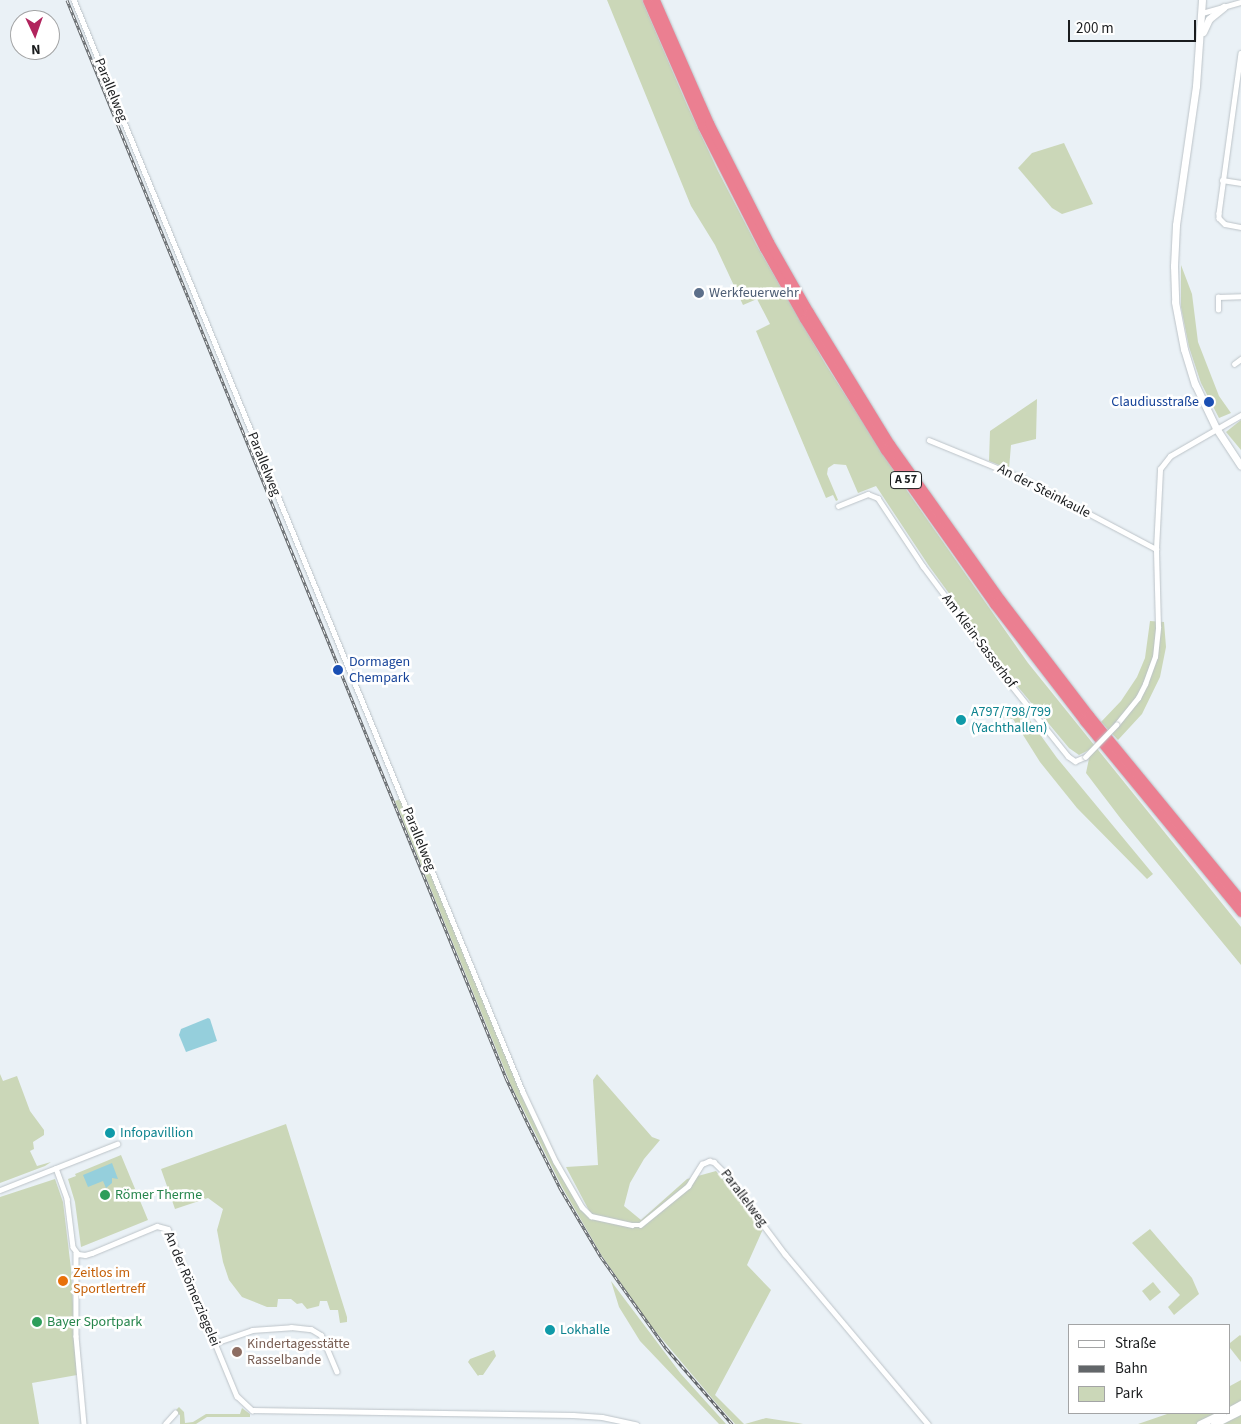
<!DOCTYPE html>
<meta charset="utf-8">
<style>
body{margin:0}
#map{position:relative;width:1241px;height:1424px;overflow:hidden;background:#eaf1f6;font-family:"Source Sans 3",sans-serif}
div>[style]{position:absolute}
.green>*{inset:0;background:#cbd7b8}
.water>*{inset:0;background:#95cfdc}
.roads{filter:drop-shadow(0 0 1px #bcc3c8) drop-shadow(0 0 1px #bcc3c8)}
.street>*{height:4.5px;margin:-2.25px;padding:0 2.25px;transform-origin:2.25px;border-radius:2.25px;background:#fff}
.secondary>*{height:7px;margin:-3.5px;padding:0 3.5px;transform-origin:3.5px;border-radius:3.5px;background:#fff}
.highway>*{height:9px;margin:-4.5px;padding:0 4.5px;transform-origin:4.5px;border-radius:4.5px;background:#eb7f91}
.rail>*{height:3px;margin-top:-1.5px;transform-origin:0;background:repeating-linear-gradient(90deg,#fff 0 4px,#626669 0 8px);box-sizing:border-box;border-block:1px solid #626669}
.bridges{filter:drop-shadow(0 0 1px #bcc3c8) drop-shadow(0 0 1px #bcc3c8)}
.street-bridge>*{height:4.5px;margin:-2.25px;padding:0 2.25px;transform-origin:2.25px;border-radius:2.25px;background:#fff}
.dots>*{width:14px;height:14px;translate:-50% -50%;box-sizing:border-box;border:2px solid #fff;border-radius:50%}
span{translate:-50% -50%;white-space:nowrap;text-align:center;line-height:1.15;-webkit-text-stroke:5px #fff;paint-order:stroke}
.shield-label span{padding:1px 4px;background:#fff;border:1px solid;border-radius:4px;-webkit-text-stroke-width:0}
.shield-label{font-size:12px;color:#1a1c1e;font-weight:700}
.street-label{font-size:14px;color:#1a1c1e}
.service-label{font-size:14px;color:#4e5e75}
.left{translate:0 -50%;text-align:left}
.transit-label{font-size:14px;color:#164399}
.right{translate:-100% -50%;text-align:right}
.culture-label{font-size:14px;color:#0d838f}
.leisure-label{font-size:14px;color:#27864d}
.food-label{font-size:14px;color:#c56008}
.education-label{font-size:14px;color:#785e54}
.legend{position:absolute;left:1068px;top:1324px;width:162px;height:90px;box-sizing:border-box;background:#fff;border:1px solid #a3a4a5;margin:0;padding:6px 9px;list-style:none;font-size:15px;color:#1a1c1e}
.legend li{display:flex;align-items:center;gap:10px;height:25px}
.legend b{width:25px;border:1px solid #a3a4a5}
.north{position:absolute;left:10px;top:10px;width:50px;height:50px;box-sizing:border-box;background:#fff;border:1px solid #a3a4a5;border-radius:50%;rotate:177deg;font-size:14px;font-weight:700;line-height:20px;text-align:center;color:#1a1c1e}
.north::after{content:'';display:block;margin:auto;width:18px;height:22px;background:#b1245d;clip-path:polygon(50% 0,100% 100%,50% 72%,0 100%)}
.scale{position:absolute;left:1068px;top:20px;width:128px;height:22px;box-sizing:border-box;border:2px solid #1a1c1e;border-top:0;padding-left:6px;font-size:15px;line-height:18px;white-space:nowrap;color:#1a1c1e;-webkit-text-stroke:4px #fff;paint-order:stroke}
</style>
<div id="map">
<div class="green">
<i style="clip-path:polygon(607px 0,642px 0,687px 105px,718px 171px,757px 246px,826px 365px,903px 485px,1028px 663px,1241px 927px,1241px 965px,1121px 819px,1086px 773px,1091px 749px,1079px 755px,1069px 748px,1013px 681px,929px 566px,876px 486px,858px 493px,846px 465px,834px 464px,828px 468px,827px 474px,838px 500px,836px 501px,833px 495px,826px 498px,756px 331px,770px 324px,757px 299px,743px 305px,715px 245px,691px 206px)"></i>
<i style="clip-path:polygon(1064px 143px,1093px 204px,1062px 214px,1052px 208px,1018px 168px,1032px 153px)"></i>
<i style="clip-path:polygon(1181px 265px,1192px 294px,1198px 342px,1219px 396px,1231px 413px,1219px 418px,1201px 383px,1189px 347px,1181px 307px)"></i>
<i style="clip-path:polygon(1037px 399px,1036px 439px,1011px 445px,1009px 469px,989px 461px,990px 431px)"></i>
<i style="clip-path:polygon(1241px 420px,1241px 450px,1226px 432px)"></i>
<i style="clip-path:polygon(1150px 621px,1164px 622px,1166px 647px,1160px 677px,1142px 714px,1118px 740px,1101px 722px,1121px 701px,1137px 677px,1145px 658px)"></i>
<i style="clip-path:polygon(1021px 708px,1057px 758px,1153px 874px,1147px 879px,1077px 808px,1040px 762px,1013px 719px,1003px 718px)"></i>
<i style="clip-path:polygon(401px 799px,521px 1093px,555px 1163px,582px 1211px,594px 1220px,566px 1167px,598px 1165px,593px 1080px,597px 1074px,652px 1137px,660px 1140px,644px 1159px,630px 1183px,624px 1206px,641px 1220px,687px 1179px,716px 1171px,763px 1229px,747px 1265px,771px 1290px,715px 1395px,744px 1424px,735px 1424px,717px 1404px,651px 1326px,602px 1256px,562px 1187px,511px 1085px,395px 801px)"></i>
<i style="clip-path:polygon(0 1074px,3px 1081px,17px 1076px,30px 1111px,44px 1130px,44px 1135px,33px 1142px,34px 1149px,30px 1151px,37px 1166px,51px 1162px,45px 1166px,0 1183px)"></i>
<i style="clip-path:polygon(286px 1124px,347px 1317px,347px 1322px,340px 1323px,338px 1310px,330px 1310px,327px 1301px,320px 1301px,319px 1306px,307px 1309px,302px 1303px,297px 1304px,291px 1299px,278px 1299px,277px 1307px,267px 1307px,242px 1297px,229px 1280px,223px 1262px,217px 1230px,223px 1209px,208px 1198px,175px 1209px,161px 1169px)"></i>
<i style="clip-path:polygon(121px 1155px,148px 1220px,81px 1247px,75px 1202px,68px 1179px,76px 1176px,75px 1174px)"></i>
<i style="clip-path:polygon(55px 1179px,63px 1202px,71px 1269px,77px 1375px,32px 1383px,39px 1424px,0 1424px,0 1197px)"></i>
<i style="clip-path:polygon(1150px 1229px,1192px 1278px,1199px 1294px,1174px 1315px,1168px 1307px,1180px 1295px,1132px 1243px)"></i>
<i style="clip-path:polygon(611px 1281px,681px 1374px,726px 1424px,719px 1424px,640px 1341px,619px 1307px)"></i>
<i style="clip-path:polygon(1153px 1282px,1161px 1292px,1150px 1301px,1142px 1291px)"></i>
<i style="clip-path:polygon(1240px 1335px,1241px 1336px,1241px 1362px,1230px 1348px,1230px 1343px)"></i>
<i style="clip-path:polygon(494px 1350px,496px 1356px,483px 1375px,479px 1375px,478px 1376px,468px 1362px,470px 1359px)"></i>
<i style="clip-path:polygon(1241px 1380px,1241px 1424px,1138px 1424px,1170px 1413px,1230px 1413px,1230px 1386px)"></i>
<i style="clip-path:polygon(179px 1407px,184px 1412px,185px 1423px,193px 1422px,206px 1414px,240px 1414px,242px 1408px,250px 1414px,250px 1417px,207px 1417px,196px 1424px,180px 1424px,180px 1415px,174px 1412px)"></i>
<i style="clip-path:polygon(766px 1418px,798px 1423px,803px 1424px,745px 1424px)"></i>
</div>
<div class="water">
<i style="clip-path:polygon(208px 1018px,210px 1019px,217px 1041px,186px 1052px,179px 1035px,181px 1029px)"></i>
<i style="clip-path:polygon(112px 1163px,118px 1179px,112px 1178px,112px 1183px,106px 1188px,103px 1181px,88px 1187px,83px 1175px)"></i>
</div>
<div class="roads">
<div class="street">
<i style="left:74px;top:0;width:1181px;rotate:67.65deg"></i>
<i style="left:523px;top:1092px;width:77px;rotate:64.8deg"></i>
<i style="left:556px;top:1162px;width:52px;rotate:60deg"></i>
<i style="left:582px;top:1207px;width:13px;rotate:45deg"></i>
<i style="left:591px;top:1216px;width:42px;rotate:12.4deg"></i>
<i style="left:632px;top:1225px;width:8px"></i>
<i style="left:640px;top:1225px;width:62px;rotate:-39.1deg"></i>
<i style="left:688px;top:1186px;width:26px;rotate:-58deg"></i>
<i style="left:702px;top:1164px;width:8px;rotate:-23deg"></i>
<i style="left:709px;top:1161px;width:5px;rotate:11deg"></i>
<i style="left:714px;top:1162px;width:13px;rotate:45deg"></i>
<i style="left:723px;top:1171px;width:104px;rotate:53.2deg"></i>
<i style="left:785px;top:1254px;width:222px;rotate:49.9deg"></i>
<i style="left:1202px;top:13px;width:41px;rotate:-15.8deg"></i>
<i style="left:1241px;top:53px;width:162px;rotate:97.8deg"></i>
<i style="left:1219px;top:213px;width:5px;rotate:90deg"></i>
<i style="left:1219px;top:218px;width:8px;rotate:45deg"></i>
<i style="left:1225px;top:224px;width:16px;rotate:11deg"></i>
<i style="left:1222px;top:180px;width:19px;rotate:9deg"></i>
<i style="left:1218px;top:310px;width:13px;rotate:-90deg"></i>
<i style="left:1218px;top:297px;width:23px;rotate:-2deg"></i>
<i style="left:1234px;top:364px;width:9px;rotate:-36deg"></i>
<i style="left:929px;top:440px;width:100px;rotate:22.2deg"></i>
<i style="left:1022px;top:478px;width:152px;rotate:27.9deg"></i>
<i style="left:838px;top:506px;width:32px;rotate:-22deg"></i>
<i style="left:868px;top:494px;width:11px;rotate:22deg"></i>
<i style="left:878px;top:498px;width:82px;rotate:56.5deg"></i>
<i style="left:923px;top:566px;width:149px;rotate:53.4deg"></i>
<i style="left:1012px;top:686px;width:90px;rotate:51.3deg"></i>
<i style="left:1068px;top:756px;width:9px;rotate:36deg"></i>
<i style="left:1075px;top:761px;width:11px;rotate:-22deg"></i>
<i style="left:1116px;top:725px;width:35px;rotate:-51deg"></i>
<i style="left:1138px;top:698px;width:16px;rotate:-63deg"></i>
<i style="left:1145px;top:684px;width:29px;rotate:-70deg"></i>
<i style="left:1155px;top:657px;width:30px;rotate:-84deg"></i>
<i style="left:1158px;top:627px;width:78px;rotate:-91.5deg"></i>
<i style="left:1156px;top:549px;width:80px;rotate:-87.1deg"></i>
<i style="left:1160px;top:469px;width:16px;rotate:-52deg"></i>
<i style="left:1170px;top:456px;width:82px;rotate:-30deg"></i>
<i style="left:56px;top:1168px;width:33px;rotate:70deg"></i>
<i style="left:67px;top:1199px;width:48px;rotate:82.9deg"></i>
<i style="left:73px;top:1247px;width:9px;rotate:54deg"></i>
<i style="left:78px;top:1254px;width:7px;rotate:8deg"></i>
<i style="left:85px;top:1255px;width:7px;rotate:-16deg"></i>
<i style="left:92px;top:1253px;width:70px;rotate:-22.6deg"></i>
<i style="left:157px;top:1226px;width:11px;rotate:15deg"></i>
<i style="left:168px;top:1229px;width:181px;rotate:67.6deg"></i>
<i style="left:237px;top:1396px;width:21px;rotate:43deg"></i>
<i style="left:252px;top:1410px;width:321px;rotate:0.9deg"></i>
<i style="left:573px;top:1415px;width:29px;rotate:4deg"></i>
<i style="left:602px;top:1417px;width:35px;rotate:12deg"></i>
<i style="left:0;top:1190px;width:126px;rotate:-21.5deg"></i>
<i style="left:76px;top:1253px;width:83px;rotate:90deg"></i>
<i style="left:76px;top:1336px;width:88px;rotate:84.8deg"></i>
<i style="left:215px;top:1343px;width:39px;rotate:-19deg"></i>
<i style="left:252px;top:1330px;width:39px;rotate:-4deg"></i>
<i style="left:291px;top:1327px;width:20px;rotate:6deg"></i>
<i style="left:311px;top:1329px;width:12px;rotate:31deg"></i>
<i style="left:321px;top:1335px;width:7px;rotate:63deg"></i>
<i style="left:324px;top:1341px;width:33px;rotate:67deg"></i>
<i style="left:165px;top:1424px;width:15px;rotate:-48deg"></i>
</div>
<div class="secondary">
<i style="left:1202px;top:0;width:86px;rotate:94deg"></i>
<i style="left:1196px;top:86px;width:140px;rotate:98.2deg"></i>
<i style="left:1176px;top:225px;width:41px;rotate:92.8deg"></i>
<i style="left:1174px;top:266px;width:36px;rotate:88deg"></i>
<i style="left:1175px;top:302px;width:48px;rotate:79.2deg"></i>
<i style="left:1184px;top:349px;width:37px;rotate:73deg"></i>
<i style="left:1195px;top:384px;width:49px;rotate:64.5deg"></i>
<i style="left:1216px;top:428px;width:45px;rotate:56.7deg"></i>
<i style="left:1203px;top:32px;width:14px;rotate:-65deg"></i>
<i style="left:1209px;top:19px;width:19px;rotate:-39deg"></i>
<i style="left:1230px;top:1410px;width:13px;rotate:-29deg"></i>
<i style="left:1200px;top:1424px;width:25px;rotate:-26deg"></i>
<i style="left:1214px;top:1424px;width:30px;rotate:-27deg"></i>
</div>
<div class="highway">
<i style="left:647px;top:0;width:137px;rotate:66.4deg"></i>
<i style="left:702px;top:126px;width:137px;rotate:63.1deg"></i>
<i style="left:764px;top:248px;width:81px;rotate:60.6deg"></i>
<i style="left:804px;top:319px;width:154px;rotate:58.3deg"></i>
<i style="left:885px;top:450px;width:189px;rotate:54.7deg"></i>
<i style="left:994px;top:604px;width:148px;rotate:52.4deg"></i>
<i style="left:1084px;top:721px;width:247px;rotate:50.6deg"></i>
<i style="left:655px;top:0;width:134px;rotate:66.3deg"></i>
<i style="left:709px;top:123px;width:133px;rotate:63.2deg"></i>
<i style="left:769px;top:242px;width:81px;rotate:60.3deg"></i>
<i style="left:809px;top:312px;width:155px;rotate:58.5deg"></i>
<i style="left:890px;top:444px;width:191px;rotate:54.6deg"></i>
<i style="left:1001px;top:600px;width:145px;rotate:52.6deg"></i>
<i style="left:1089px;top:715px;width:239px;rotate:50.6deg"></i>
</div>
</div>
<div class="rail">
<i style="left:67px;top:0;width:1164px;rotate:67.84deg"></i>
<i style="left:506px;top:1078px;width:49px;rotate:64.5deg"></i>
<i style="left:527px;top:1122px;width:74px;rotate:63.4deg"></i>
<i style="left:560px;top:1188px;width:80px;rotate:59.3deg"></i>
<i style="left:601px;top:1257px;width:112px;rotate:54.5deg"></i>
<i style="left:666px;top:1348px;width:101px;rotate:49deg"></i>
</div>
<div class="bridges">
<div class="street-bridge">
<i style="left:1085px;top:757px;width:45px;rotate:-45.9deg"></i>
</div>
</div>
<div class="dots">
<i style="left:699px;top:293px;background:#5c6f8a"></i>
<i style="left:1209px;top:402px;background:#1a4fb4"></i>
<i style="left:338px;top:670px;background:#1a4fb4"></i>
<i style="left:961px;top:720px;background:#0f9aa8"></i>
<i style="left:110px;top:1133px;background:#0f9aa8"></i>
<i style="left:105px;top:1195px;background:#2e9e5b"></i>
<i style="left:63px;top:1281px;background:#e8710a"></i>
<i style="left:37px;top:1322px;background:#2e9e5b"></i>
<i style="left:550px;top:1330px;background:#0f9aa8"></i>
<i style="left:237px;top:1352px;background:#8d6e63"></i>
</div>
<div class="shield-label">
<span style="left:906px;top:480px">A 57</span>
</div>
<div class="street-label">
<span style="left:111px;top:90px;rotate:68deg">Parallelweg</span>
<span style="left:264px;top:464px;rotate:68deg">Parallelweg</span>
<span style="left:1044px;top:491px;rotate:27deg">An der Steinkaule</span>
<span style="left:979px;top:641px;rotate:53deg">Am Klein-Sasserhof</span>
<span style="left:419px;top:839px;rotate:68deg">Parallelweg</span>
<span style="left:744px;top:1198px;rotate:53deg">Parallelweg</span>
<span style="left:192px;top:1289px;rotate:67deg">An der Römerziegelei</span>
</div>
<div class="service-label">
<span class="left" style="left:709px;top:293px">Werkfeuerwehr</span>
</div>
<div class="transit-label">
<span class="right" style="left:1199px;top:402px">Claudiusstraße</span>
<span class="left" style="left:349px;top:670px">Dormagen<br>Chempark</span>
</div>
<div class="culture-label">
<span class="left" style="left:971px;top:720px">A797/798/799<br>(Yachthallen)</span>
<span class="left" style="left:120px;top:1133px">Infopavillion</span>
<span class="left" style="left:560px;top:1330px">Lokhalle</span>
</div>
<div class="leisure-label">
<span class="left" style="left:115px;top:1195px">Römer Therme</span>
<span class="left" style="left:47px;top:1322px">Bayer Sportpark</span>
</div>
<div class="food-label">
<span class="left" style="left:73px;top:1281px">Zeitlos im<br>Sportlertreff</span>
</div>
<div class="education-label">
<span class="left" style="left:247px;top:1352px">Kindertagesstätte<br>Rasselbande</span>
</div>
<ul class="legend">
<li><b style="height:6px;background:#fff"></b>Straße</li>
<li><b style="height:6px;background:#626669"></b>Bahn</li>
<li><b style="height:14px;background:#cbd7b8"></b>Park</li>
</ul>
<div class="north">N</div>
<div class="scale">200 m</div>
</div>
